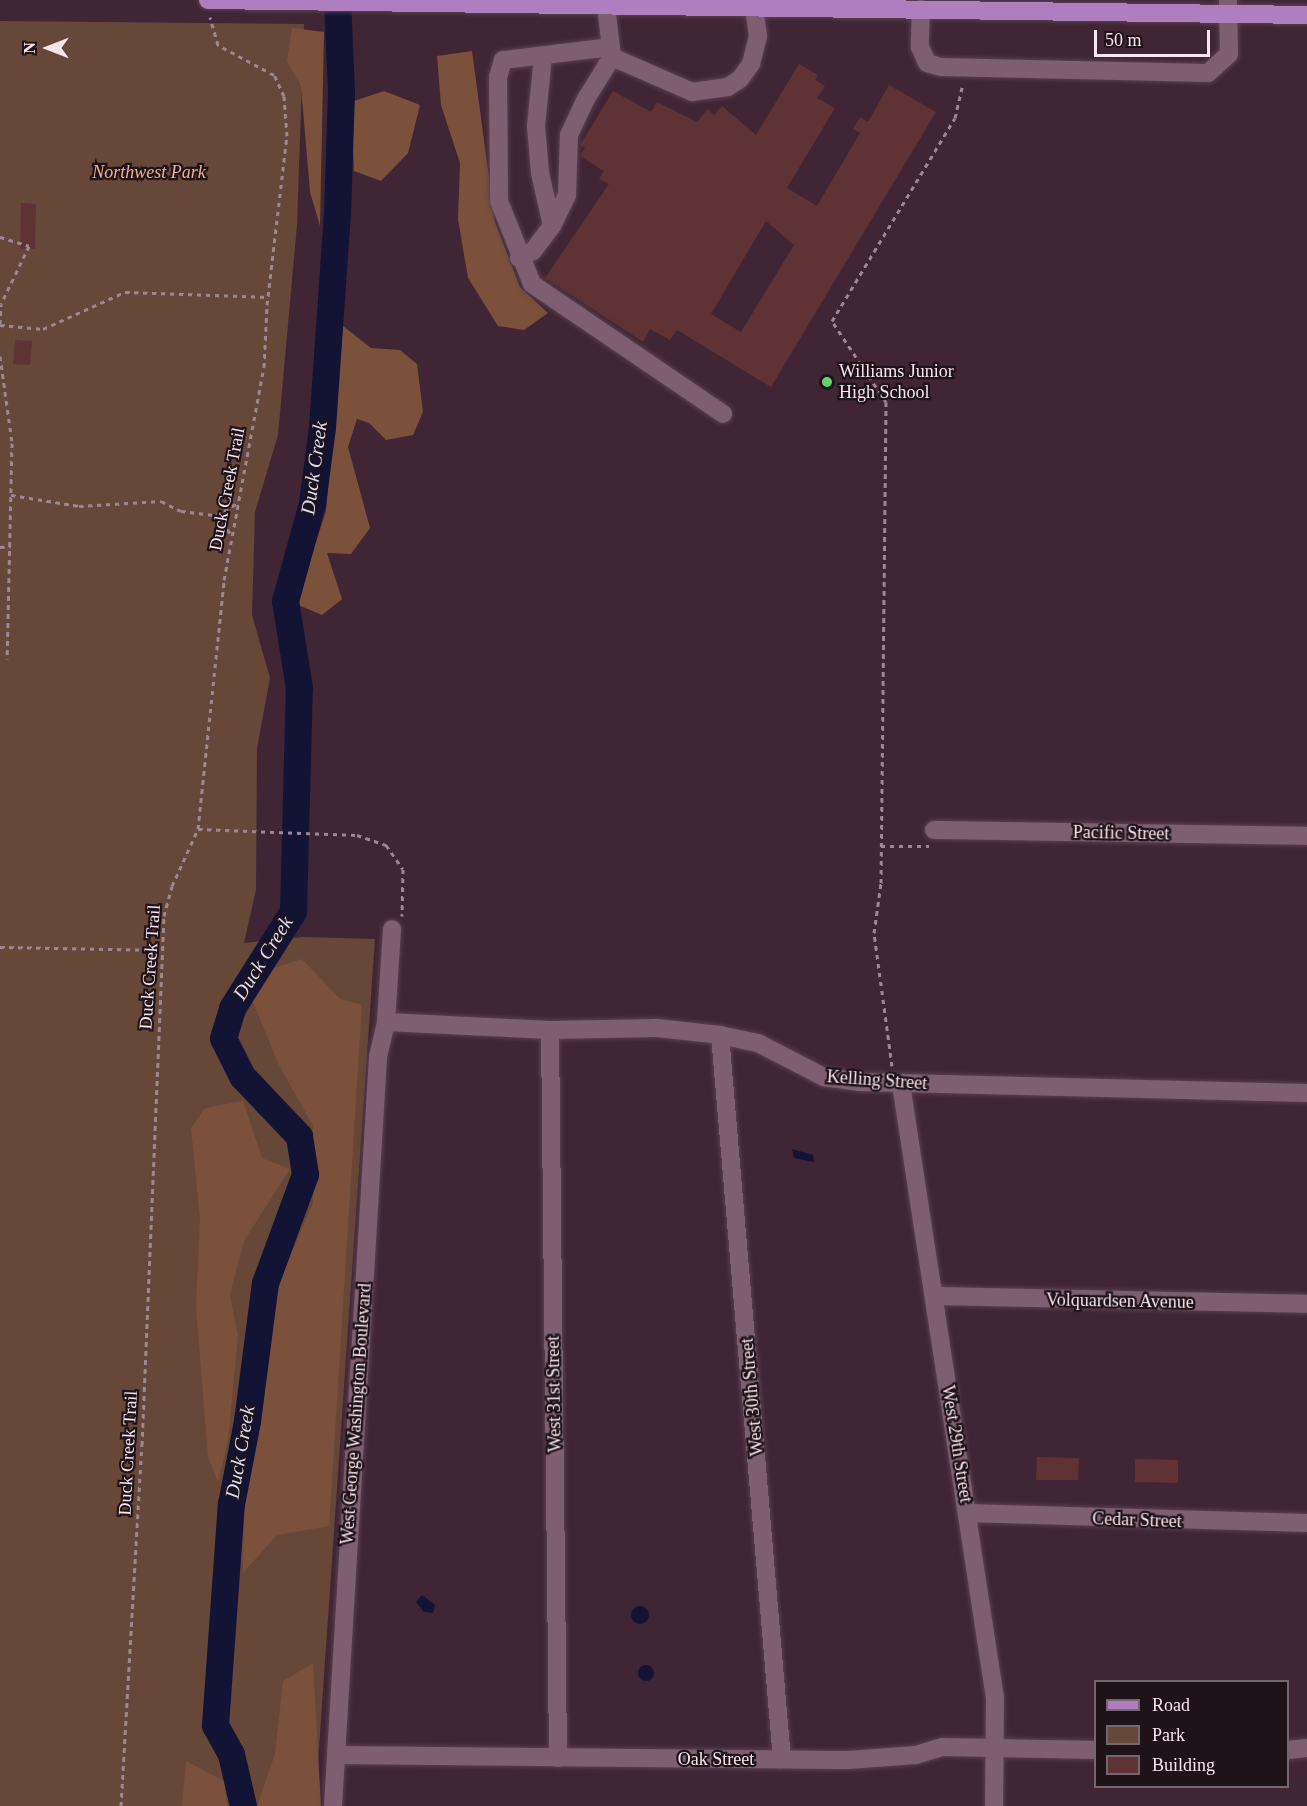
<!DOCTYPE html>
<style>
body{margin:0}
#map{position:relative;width:1307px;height:1806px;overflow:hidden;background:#402535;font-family:Georgia,serif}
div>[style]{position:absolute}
.green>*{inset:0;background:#674737}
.forest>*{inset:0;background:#7b513c}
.water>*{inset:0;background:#131335}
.round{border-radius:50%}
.river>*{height:27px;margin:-13.5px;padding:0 13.5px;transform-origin:13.5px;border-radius:13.5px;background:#131335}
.building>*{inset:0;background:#5f3236}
.path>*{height:3px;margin-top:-1.5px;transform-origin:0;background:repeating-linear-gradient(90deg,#9e8794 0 4.5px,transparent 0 9px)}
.roads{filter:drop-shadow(0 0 2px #58414f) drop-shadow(0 0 2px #58414f)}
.minor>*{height:18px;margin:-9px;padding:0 9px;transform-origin:9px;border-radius:9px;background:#7e5f71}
.major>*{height:18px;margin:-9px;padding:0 9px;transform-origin:9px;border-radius:9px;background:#ae7ec0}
.dots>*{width:16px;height:16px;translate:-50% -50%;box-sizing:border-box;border:3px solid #1f131a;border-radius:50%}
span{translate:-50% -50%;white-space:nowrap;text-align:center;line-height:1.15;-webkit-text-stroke:4.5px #1f131a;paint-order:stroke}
.park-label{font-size:18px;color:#f5af8c;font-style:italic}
.poi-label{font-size:18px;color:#f8e5ef}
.left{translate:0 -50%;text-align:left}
.street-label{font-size:18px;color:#f8e5ef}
.water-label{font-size:20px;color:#dadef9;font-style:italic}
.legend{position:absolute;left:1094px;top:1680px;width:195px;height:108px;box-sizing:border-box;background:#1f131a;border:2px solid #76676f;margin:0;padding:8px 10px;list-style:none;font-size:18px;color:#f8e5ef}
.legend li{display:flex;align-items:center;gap:12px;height:30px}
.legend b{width:30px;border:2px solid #76676f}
.north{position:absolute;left:18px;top:18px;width:60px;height:60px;-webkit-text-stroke:4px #1f131a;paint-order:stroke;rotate:270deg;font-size:16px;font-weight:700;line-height:24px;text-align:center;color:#f8e5ef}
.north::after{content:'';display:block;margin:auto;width:21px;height:27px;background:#f8e5ef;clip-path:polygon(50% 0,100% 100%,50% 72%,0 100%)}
.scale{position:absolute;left:1094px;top:30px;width:116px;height:27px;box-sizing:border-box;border:3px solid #f8e5ef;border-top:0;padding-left:8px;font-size:18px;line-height:21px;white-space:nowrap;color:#f8e5ef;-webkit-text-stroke:4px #1f131a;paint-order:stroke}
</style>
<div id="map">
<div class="green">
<i style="clip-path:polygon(0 21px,304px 24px,297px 225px,278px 435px,255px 512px,252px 615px,270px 678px,257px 748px,256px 890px,244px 943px,303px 937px,375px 939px,315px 1806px,0 1806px)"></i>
</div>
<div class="forest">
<i style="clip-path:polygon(292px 28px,324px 32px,320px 226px,310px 192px,301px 86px,287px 61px)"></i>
<i style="clip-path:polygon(472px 51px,495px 222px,520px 287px,548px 313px,524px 330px,498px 326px,468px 278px,458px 219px,460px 163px,441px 105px,437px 56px)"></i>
<i style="clip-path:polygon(384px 91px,420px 105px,408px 153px,381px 181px,354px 171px,351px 102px)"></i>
<i style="clip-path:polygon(343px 326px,371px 348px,400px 350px,417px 364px,423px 412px,413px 435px,386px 440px,369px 423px,357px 419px,348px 447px,370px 528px,351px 554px,327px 553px,342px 599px,322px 615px,296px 604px,326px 511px)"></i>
<i style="clip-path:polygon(302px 959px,340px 999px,362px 1005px,329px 1526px,277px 1535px,243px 1573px,244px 1487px,272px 1298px,313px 1203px,313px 1126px,279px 1065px,252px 1000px,268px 970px)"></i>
<i style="clip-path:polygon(243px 1101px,262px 1158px,290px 1169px,244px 1241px,230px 1295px,238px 1336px,228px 1440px,218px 1482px,208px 1457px,196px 1307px,200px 1219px,191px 1128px,205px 1108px)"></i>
<i style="clip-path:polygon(313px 1663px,321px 1806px,257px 1806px,275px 1754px,283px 1681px)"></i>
<i style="clip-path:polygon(186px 1761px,224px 1781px,227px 1806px,182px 1806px)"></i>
</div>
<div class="water">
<i style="clip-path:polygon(792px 1149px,813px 1155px,814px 1162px,794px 1158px)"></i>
<i style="clip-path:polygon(422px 1595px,435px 1605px,433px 1613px,424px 1612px,416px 1602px)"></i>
<i class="round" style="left:631px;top:1606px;width:18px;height:18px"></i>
<i class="round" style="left:638px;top:1665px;width:16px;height:16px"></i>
</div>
<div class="river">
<i style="left:243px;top:1806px;width:53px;rotate:-103deg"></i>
<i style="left:231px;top:1754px;width:33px;rotate:-119deg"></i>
<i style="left:215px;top:1725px;width:222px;rotate:-85.9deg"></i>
<i style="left:231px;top:1504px;width:85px;rotate:-79.1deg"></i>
<i style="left:247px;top:1421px;width:139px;rotate:-82.6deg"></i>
<i style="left:265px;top:1283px;width:116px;rotate:-69.8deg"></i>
<i style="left:305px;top:1174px;width:38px;rotate:-99deg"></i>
<i style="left:299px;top:1136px;width:83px;rotate:-133.5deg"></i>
<i style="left:242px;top:1076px;width:42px;rotate:-116.6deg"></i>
<i style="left:223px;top:1038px;width:31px;rotate:-73deg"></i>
<i style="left:232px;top:1008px;width:115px;rotate:-57.8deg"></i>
<i style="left:293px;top:911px;width:223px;rotate:-88.5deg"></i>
<i style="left:299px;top:688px;width:88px;rotate:-99.1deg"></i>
<i style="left:285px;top:601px;width:102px;rotate:-74.6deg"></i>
<i style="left:312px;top:503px;width:77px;rotate:-82.5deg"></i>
<i style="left:322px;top:427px;width:215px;rotate:-86deg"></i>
<i style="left:337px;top:213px;width:122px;rotate:-88.1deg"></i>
<i style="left:341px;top:91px;width:91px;rotate:-92.5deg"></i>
</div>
<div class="building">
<i style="clip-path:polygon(evenodd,799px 64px,818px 75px,815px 80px,825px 86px,817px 98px,835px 108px,787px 188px,817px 206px,860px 133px,853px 129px,860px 117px,868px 122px,889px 85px,936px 112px,771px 387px,677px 330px,670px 340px,650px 329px,643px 342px,545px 278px,609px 184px,599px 179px,604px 171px,580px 156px,585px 148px,580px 145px,613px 91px,651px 112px,657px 102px,697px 122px,708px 109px,714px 115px,722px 106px,756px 135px,799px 64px,766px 221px,794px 245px,741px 332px,711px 314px,766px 221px)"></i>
<i style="clip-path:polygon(21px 203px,36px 204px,35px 249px,20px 249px)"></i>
<i style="clip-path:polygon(15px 340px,32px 341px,30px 365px,13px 364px)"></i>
<i style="clip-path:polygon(1037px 1457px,1079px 1458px,1078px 1480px,1036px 1480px)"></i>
<i style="clip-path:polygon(1135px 1459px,1178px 1460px,1178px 1483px,1135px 1482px)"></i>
</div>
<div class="path">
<i style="left:0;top:237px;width:30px;rotate:17deg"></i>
<i style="left:29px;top:246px;width:64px;rotate:115.8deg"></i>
<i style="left:0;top:324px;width:20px;rotate:-87deg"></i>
<i style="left:0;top:325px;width:43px;rotate:5.3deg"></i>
<i style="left:43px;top:329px;width:90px;rotate:-24.3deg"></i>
<i style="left:125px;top:292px;width:143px;rotate:2deg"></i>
<i style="left:0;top:356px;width:88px;rotate:82.1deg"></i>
<i style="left:12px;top:443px;width:216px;rotate:91.3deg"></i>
<i style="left:11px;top:495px;width:69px;rotate:9.2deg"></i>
<i style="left:79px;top:506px;width:82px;rotate:-3.5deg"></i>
<i style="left:161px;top:501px;width:22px;rotate:27deg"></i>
<i style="left:181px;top:511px;width:35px;rotate:7deg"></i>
<i style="left:216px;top:515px;width:23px;rotate:-29deg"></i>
<i style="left:216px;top:515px;width:24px;rotate:52deg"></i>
<i style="left:0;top:547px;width:11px;rotate:-5deg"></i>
<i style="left:198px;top:829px;width:159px;rotate:2.2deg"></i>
<i style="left:357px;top:835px;width:31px;rotate:19deg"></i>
<i style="left:386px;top:845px;width:29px;rotate:55deg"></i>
<i style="left:403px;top:869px;width:47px;rotate:91.2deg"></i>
<i style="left:881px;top:846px;width:48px"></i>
<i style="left:0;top:947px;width:162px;rotate:1.1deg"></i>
<i style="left:892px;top:1066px;width:134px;rotate:-97.7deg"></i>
<i style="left:874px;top:933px;width:50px;rotate:-82deg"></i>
<i style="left:881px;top:883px;width:481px;rotate:-89.4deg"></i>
<i style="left:886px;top:402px;width:97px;rotate:-123.7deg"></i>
<i style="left:832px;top:321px;width:237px;rotate:-58.8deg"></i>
<i style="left:955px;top:118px;width:35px;rotate:-77deg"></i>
<i style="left:121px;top:1806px;width:362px;rotate:-86.7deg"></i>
<i style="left:142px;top:1445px;width:529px;rotate:-87.62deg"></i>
<i style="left:164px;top:916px;width:31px;rotate:-75deg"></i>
<i style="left:172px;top:886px;width:63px;rotate:-65.5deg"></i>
<i style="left:198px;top:829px;width:250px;rotate:-84deg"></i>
<i style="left:224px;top:580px;width:217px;rotate:-79.4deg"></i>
<i style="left:264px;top:367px;width:62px;rotate:-87.2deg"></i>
<i style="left:267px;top:305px;width:170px;rotate:-83.3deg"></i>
<i style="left:287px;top:136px;width:40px;rotate:-94.3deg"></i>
<i style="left:284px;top:96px;width:23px;rotate:-115deg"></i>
<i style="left:274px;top:75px;width:64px;rotate:-151.8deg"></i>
<i style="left:218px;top:45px;width:29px;rotate:-106deg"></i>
</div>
<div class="roads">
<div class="minor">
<i style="left:921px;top:9px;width:38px;rotate:92deg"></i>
<i style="left:920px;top:47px;width:17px;rotate:66deg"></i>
<i style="left:927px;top:63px;width:15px;rotate:16deg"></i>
<i style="left:941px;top:67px;width:267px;rotate:1.3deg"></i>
<i style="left:1208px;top:73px;width:28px;rotate:-42deg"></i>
<i style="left:1229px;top:54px;width:54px;rotate:-91.1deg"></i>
<i style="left:611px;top:47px;width:109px;rotate:173.1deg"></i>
<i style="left:503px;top:60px;width:18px;rotate:106deg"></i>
<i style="left:498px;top:77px;width:124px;rotate:89.5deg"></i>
<i style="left:499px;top:201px;width:89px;rotate:68.3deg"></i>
<i style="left:532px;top:284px;width:231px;rotate:34.2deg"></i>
<i style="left:543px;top:56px;width:70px;rotate:95.7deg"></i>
<i style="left:536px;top:126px;width:47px;rotate:85.1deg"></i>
<i style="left:540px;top:173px;width:54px;rotate:77.2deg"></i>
<i style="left:612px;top:57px;width:87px;rotate:23.6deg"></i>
<i style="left:692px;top:92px;width:36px;rotate:-8deg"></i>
<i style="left:728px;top:87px;width:14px;rotate:-34deg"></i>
<i style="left:740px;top:79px;width:19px;rotate:-54deg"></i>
<i style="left:751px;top:64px;width:29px;rotate:-76deg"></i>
<i style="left:758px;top:36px;width:29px;rotate:-98deg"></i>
<i style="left:519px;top:258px;width:16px;rotate:-27deg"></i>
<i style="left:533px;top:251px;width:31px;rotate:-53deg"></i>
<i style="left:552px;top:226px;width:34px;rotate:-64deg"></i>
<i style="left:567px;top:195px;width:60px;rotate:-88.1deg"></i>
<i style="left:569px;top:135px;width:40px;rotate:-65deg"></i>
<i style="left:586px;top:99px;width:49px;rotate:-58.2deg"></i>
<i style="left:612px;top:57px;width:52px;rotate:-96.6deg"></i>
<i style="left:934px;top:830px;width:373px;rotate:0.9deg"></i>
<i style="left:386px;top:1022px;width:164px;rotate:2.8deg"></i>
<i style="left:550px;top:1030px;width:107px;rotate:-1.1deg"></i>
<i style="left:657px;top:1028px;width:63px;rotate:6.3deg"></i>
<i style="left:720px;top:1035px;width:39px;rotate:12deg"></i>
<i style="left:758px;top:1043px;width:74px;rotate:27.3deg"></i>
<i style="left:824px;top:1077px;width:36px;rotate:8deg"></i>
<i style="left:860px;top:1082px;width:447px;rotate:1.4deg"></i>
<i style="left:550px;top:1030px;width:728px;rotate:89.37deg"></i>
<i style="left:720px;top:1035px;width:727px;rotate:85.11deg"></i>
<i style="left:901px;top:1084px;width:621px;rotate:81.3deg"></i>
<i style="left:995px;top:1698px;width:108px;rotate:90.5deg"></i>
<i style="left:934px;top:1296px;width:373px;rotate:1.2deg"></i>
<i style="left:968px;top:1513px;width:339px;rotate:1.7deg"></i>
<i style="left:1288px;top:1750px;width:19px;rotate:-6deg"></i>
<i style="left:336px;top:1755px;width:512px;rotate:0.56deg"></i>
<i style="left:848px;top:1760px;width:68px;rotate:-4.2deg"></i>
<i style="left:916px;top:1755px;width:27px;rotate:-17deg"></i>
<i style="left:942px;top:1747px;width:154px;rotate:1.1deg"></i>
<i style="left:333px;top:1806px;width:750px;rotate:-86.56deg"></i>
<i style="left:378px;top:1057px;width:36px;rotate:-77deg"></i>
<i style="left:386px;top:1022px;width:93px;rotate:-86.3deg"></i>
</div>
<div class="major">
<i style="left:208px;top:0;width:1099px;rotate:0.78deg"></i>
</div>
</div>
<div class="dots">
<i style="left:827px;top:382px;background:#62d469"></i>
</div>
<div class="park-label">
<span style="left:149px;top:172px">Northwest Park</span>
</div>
<div class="poi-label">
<span class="left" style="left:839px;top:382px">Williams Junior<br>High School</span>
</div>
<div class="street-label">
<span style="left:227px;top:489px;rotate:-79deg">Duck Creek Trail</span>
<span style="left:1121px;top:833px;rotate:1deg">Pacific Street</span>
<span style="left:150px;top:967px;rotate:-86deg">Duck Creek Trail</span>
<span style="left:877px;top:1080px;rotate:4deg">Kelling Street</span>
<span style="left:1120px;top:1301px;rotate:1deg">Volquardsen Avenue</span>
<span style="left:554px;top:1394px;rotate:-91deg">West 31st Street</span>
<span style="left:752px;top:1397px;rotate:-95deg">West 30th Street</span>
<span style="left:356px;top:1414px;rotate:-86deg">West George Washington Boulevard</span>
<span style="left:957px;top:1444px;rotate:81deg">West 29th Street</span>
<span style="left:128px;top:1453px;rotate:-87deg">Duck Creek Trail</span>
<span style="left:1137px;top:1520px;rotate:2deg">Cedar Street</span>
<span style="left:716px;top:1759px">Oak Street</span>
</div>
<div class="water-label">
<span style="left:314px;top:468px;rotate:-82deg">Duck Creek</span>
<span style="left:263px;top:958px;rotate:-58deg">Duck Creek</span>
<span style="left:240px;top:1452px;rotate:-80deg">Duck Creek</span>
</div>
<ul class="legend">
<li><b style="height:8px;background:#ae7ec0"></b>Road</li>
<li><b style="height:16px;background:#674737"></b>Park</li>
<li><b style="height:16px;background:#5f3236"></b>Building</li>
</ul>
<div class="north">N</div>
<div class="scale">50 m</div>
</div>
